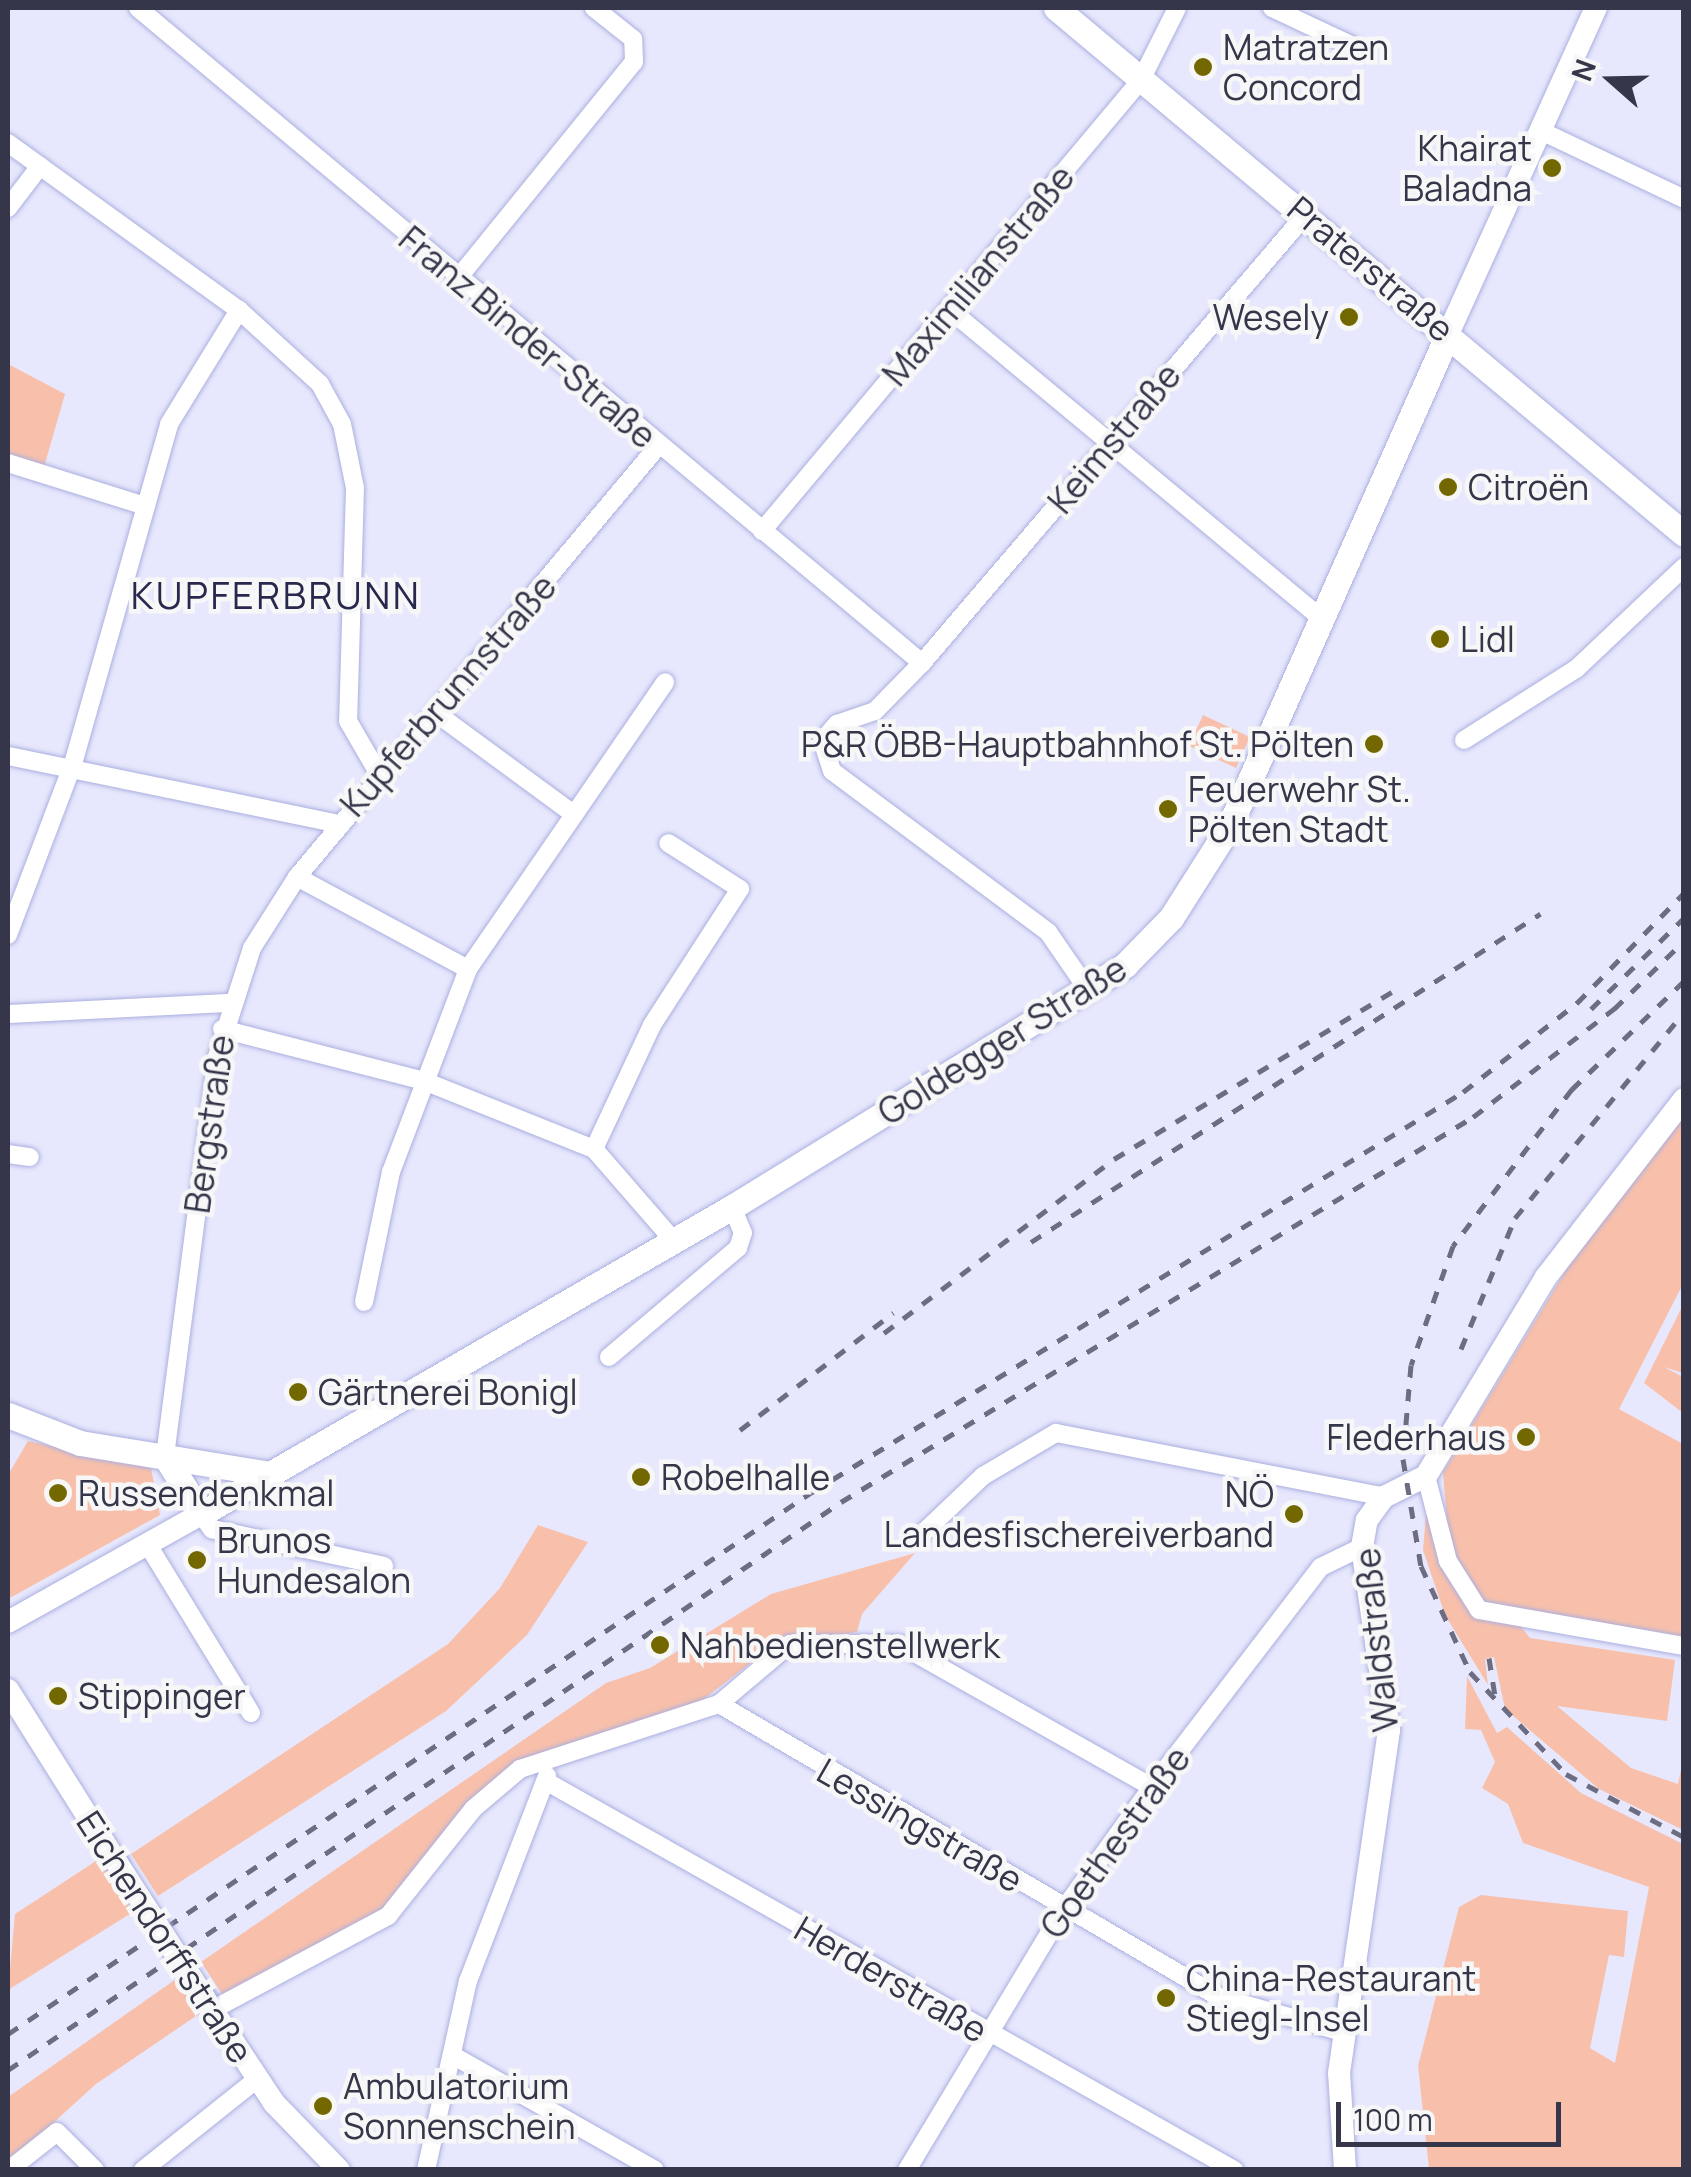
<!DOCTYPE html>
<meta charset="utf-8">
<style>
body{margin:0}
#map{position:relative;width:1691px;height:2177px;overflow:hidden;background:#e7e8fd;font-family:Manrope,sans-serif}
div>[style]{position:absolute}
.green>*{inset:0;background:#f8c0ab}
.roads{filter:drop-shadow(0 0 2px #abafdf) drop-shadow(0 0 2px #abafdf)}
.minor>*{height:18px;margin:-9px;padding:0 9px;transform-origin:9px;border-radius:9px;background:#fff}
.tertiary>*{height:22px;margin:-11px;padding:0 11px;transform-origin:11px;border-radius:11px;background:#fff}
.secondary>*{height:25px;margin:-12.5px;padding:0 12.5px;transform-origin:12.5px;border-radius:12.5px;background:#fff}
.rail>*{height:5px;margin-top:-2.5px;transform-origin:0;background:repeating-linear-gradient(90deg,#6c6d82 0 12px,transparent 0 24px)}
.bridges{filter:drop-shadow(0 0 2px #abafdf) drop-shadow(0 0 2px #abafdf)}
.tertiary-bridge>*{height:22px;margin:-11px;padding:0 11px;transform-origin:11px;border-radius:11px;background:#fff}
.dots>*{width:28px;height:28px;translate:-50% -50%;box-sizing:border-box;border:5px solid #f7f7f7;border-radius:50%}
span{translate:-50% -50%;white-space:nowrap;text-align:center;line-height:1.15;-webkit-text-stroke:9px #f7f7f7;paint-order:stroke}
.poi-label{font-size:35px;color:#35364a}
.left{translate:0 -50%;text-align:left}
.right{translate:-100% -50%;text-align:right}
.street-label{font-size:35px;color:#35364a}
.neighbourhood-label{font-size:38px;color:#28284f;letter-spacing:2.5px}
.frame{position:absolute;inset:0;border:10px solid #35364a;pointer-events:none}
.north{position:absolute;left:1561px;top:30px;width:100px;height:100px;-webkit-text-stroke:8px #f7f7f7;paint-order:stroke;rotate:290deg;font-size:28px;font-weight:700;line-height:40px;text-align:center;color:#35364a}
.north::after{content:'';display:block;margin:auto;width:35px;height:45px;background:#35364a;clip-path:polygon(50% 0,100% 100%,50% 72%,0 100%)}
.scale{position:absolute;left:1336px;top:2102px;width:225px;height:45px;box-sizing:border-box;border:5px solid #35364a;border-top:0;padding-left:12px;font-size:30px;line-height:35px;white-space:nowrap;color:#35364a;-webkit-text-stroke:8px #f7f7f7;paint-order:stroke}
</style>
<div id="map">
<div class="green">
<i style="clip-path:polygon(8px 364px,65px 394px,44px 467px,8px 456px)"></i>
<i style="clip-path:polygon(1203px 715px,1250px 737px,1236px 768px,1189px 746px)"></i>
<i style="clip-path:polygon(1683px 1116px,1683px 1284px,1619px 1409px,1683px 1444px,1683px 1637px,1483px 1606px,1449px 1548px,1443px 1472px,1571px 1262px)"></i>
<i style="clip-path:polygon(1683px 1305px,1683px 1373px,1664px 1367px,1683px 1377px,1683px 1413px,1644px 1383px)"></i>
<i style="clip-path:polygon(28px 1441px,151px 1468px,160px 1515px,8px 1599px,8px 1475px)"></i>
<i style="clip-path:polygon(1426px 1514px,1466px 1604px,1517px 1622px,1530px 1638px,1675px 1660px,1667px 1721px,1557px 1706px,1631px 1768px,1678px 1784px,1683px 1761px,1683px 1830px,1599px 1789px,1505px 1709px,1494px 1657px,1485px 1659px,1488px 1685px,1445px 1615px,1423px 1550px)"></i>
<i style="clip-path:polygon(538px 1525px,588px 1542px,527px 1635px,446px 1711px,158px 1896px,131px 1854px,448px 1644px,500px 1588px)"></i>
<i style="clip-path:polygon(915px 1553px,862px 1614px,857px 1632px,774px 1645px,697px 1704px,520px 1763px,385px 1914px,224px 1997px,201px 1962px,606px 1683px,650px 1668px,771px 1594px)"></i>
<i style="clip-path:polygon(1467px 1676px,1497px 1733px,1507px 1727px,1581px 1793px,1683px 1844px,1683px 2169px,1429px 2169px,1418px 2066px,1459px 1907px,1481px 1895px,1628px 1911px,1624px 1957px,1609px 1955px,1590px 2048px,1615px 2063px,1649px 1887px,1523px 1843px,1508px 1804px,1482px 1788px,1495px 1762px,1481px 1730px,1465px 1729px)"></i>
<i style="clip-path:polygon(99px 1859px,133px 1912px,8px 1990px,15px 1914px)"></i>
<i style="clip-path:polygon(176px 1979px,199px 2014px,96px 2084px,8px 2164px,8px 2097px)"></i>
</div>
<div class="roads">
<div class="minor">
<i style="left:138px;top:8px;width:1022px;rotate:39.88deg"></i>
<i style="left:1272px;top:8px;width:89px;rotate:25.1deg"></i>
<i style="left:1539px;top:130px;width:161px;rotate:25.4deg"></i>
<i style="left:8px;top:143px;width:285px;rotate:35.9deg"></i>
<i style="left:239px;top:310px;width:110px;rotate:42.4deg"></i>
<i style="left:320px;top:384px;width:46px;rotate:61.2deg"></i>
<i style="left:342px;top:424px;width:65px;rotate:78.5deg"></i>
<i style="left:355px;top:488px;width:233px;rotate:91.7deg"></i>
<i style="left:348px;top:721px;width:64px;rotate:59.8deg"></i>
<i style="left:8px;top:208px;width:53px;rotate:-52.7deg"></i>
<i style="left:459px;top:277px;width:277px;rotate:-50.9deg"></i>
<i style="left:634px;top:62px;width:23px;rotate:-92deg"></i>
<i style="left:633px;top:39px;width:50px;rotate:-141.5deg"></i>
<i style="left:950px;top:310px;width:487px;rotate:39.7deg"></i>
<i style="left:8px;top:463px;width:144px;rotate:17.4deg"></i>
<i style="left:762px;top:531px;width:589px;rotate:-49.96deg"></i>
<i style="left:1141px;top:80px;width:80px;rotate:-63.4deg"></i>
<i style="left:436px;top:713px;width:167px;rotate:36.3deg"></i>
<i style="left:1464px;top:740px;width:133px;rotate:-32.4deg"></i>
<i style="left:1576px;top:669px;width:149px;rotate:-43.4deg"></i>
<i style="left:8px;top:756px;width:339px;rotate:11.6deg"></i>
<i style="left:297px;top:877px;width:194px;rotate:28.3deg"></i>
<i style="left:8px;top:935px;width:183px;rotate:-69.2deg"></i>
<i style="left:73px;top:764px;width:353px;rotate:-74.2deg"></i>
<i style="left:169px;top:424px;width:134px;rotate:-58.4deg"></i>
<i style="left:1088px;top:990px;width:70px;rotate:-124.6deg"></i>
<i style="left:1048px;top:932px;width:269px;rotate:-143.3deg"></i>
<i style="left:832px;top:771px;width:32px;rotate:-108deg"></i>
<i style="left:822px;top:741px;width:23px;rotate:-49deg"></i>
<i style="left:837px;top:724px;width:40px;rotate:-18.9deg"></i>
<i style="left:875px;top:711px;width:67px;rotate:-45.6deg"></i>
<i style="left:922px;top:663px;width:592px;rotate:-49.45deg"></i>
<i style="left:8px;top:1014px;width:220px;rotate:-2.9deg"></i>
<i style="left:222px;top:1029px;width:209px;rotate:14.4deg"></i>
<i style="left:424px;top:1081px;width:183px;rotate:21.8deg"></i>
<i style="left:594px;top:1149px;width:122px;rotate:49deg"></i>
<i style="left:594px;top:1149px;width:137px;rotate:-64.9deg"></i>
<i style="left:652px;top:1025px;width:162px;rotate:-57.1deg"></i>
<i style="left:740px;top:889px;width:85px;rotate:-147.4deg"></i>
<i style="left:8px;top:1154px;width:22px;rotate:8deg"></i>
<i style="left:364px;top:1302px;width:133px;rotate:-78.3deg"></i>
<i style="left:391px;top:1172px;width:217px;rotate:-69.2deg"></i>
<i style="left:468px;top:969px;width:348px;rotate:-55.5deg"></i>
<i style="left:609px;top:1357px;width:169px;rotate:-40.2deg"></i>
<i style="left:738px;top:1248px;width:16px;rotate:-72deg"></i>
<i style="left:743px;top:1233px;width:28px;rotate:-113deg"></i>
<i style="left:165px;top:1456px;width:402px;rotate:-82.6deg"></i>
<i style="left:217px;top:1057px;width:114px;rotate:-72.2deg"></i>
<i style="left:252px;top:948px;width:84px;rotate:-57.6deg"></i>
<i style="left:297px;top:877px;width:564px;rotate:-50.04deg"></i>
<i style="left:1426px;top:1476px;width:88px;rotate:75.5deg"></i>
<i style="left:1448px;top:1561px;width:58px;rotate:57.7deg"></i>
<i style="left:1479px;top:1610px;width:208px;rotate:10deg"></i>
<i style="left:201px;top:1514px;width:19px;rotate:54deg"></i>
<i style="left:212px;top:1529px;width:176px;rotate:12.1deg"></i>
<i style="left:921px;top:1535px;width:86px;rotate:-43.6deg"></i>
<i style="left:983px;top:1476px;width:85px;rotate:-30.5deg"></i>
<i style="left:1056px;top:1433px;width:334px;rotate:11deg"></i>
<i style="left:148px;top:1545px;width:197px;rotate:58.5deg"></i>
<i style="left:719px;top:1704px;width:580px;rotate:30.37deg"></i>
<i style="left:1219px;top:1997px;width:129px;rotate:15.8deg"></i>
<i style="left:549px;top:1783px;width:787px;rotate:29.46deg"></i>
<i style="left:212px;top:2010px;width:200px;rotate:-28.1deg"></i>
<i style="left:388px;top:1916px;width:137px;rotate:-51.5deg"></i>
<i style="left:473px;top:1809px;width:62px;rotate:-40.4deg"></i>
<i style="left:520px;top:1769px;width:209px;rotate:-18.1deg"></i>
<i style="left:719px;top:1704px;width:93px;rotate:-40.2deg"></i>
<i style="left:790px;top:1644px;width:109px"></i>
<i style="left:899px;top:1644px;width:291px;rotate:29.5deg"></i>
<i style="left:452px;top:2055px;width:233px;rotate:29.5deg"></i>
<i style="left:9px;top:2170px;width:61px;rotate:-38.4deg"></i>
<i style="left:57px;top:2132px;width:54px;rotate:45deg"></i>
<i style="left:143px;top:2170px;width:146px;rotate:-38.6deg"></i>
<i style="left:426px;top:2170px;width:194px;rotate:-77.5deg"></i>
<i style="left:468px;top:1981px;width:220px;rotate:-68.9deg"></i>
<i style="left:907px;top:2170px;width:305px;rotate:-59deg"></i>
<i style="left:1064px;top:1909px;width:150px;rotate:-54.2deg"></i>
<i style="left:1152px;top:1787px;width:277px;rotate:-52.5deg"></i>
<i style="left:1321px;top:1567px;width:46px;rotate:-26deg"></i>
</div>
<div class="tertiary">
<i style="left:1448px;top:334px;width:358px;rotate:-65.6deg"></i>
<i style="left:8px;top:1622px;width:221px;rotate:-29.2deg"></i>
<i style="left:8px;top:1690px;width:204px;rotate:57.8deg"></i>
<i style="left:205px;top:1999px;width:125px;rotate:56.4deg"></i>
<i style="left:274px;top:2103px;width:93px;rotate:45.9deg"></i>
<i style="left:1345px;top:2170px;width:97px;rotate:-93.5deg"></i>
<i style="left:1339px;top:2073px;width:347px;rotate:-81.7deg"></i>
<i style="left:1389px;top:1730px;width:185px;rotate:-98.4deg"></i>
<i style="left:1362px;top:1547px;width:27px;rotate:-80deg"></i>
<i style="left:1367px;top:1520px;width:29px;rotate:-54deg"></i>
<i style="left:1384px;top:1497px;width:47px;rotate:-26.6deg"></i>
<i style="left:1426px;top:1476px;width:232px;rotate:-58.9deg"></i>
<i style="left:1546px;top:1277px;width:225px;rotate:-52.2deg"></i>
</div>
<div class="secondary">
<i style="left:1056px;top:8px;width:819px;rotate:39.95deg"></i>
<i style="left:8px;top:1415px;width:77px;rotate:21.3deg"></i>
<i style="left:80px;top:1443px;width:193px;rotate:9.3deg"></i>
<i style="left:165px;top:1456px;width:68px;rotate:58.2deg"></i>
<i style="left:201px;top:1514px;width:613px;rotate:-30.03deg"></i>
<i style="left:732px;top:1207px;width:462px;rotate:-31.6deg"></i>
<i style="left:1125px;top:965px;width:66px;rotate:-45.6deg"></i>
<i style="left:1171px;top:918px;width:110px;rotate:-57.6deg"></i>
<i style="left:1230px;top:825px;width:537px;rotate:-66.06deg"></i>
</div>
</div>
<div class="rail">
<i style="left:1684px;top:981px;width:156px;rotate:136deg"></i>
<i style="left:1572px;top:1089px;width:197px;rotate:127.2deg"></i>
<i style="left:1453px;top:1246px;width:126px;rotate:109.4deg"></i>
<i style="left:1411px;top:1365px;width:94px;rotate:94.9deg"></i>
<i style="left:1403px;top:1459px;width:109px;rotate:80.5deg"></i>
<i style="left:1421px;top:1566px;width:117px;rotate:65.2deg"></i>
<i style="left:1470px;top:1672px;width:140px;rotate:46.7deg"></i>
<i style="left:1566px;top:1774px;width:134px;rotate:28.1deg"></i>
<i style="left:1591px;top:1009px;width:130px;rotate:-44.4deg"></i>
<i style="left:1031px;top:1242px;width:606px;rotate:-32.8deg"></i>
<i style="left:884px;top:1333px;width:288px;rotate:-37.1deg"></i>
<i style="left:1114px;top:1159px;width:334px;rotate:-31deg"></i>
<i style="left:1461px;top:1349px;width:142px;rotate:-67.6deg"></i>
<i style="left:1515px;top:1218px;width:266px;rotate:-50.6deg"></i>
<i style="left:740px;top:1430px;width:193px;rotate:-37.4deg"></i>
<i style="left:1489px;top:1658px;width:45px;rotate:81deg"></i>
<i style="left:8px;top:2034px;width:970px;rotate:-33.99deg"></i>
<i style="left:812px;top:1492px;width:764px;rotate:-31.57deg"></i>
<i style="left:1463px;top:1092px;width:145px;rotate:-38deg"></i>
<i style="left:1577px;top:1003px;width:153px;rotate:-45.8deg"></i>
<i style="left:8px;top:2070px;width:1008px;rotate:-34.29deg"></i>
<i style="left:841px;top:1502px;width:740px;rotate:-31.35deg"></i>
<i style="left:1473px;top:1117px;width:178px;rotate:-37.5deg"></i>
<i style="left:1614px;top:1009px;width:98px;rotate:-44.2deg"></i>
</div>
<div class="bridges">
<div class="tertiary-bridge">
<i style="left:117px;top:1863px;width:162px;rotate:57.1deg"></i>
</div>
</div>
<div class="dots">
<i style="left:1203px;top:67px;background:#736800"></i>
<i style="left:1552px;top:168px;background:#736800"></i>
<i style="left:1349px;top:317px;background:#736800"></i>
<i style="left:1448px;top:487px;background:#736800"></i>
<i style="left:1440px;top:639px;background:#736800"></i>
<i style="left:1374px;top:744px;background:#736800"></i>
<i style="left:1168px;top:809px;background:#736800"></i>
<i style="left:298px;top:1392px;background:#736800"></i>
<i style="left:1526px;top:1437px;background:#736800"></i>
<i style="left:641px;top:1477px;background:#736800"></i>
<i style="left:58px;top:1493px;background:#736800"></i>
<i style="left:1294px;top:1514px;background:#736800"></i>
<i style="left:197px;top:1560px;background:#736800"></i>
<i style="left:660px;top:1645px;background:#736800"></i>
<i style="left:58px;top:1696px;background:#736800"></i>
<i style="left:1166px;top:1998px;background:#736800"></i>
<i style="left:323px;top:2106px;background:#736800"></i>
</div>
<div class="poi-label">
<span class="left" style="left:1223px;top:67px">Matratzen<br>Concord</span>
<span class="right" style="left:1532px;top:168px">Khairat<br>Baladna</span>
<span class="right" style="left:1329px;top:317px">Wesely</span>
<span class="left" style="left:1468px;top:487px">Citroën</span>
<span class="left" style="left:1460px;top:639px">Lidl</span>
<span class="right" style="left:1354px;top:744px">P&amp;R ÖBB-Hauptbahnhof St. Pölten</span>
<span class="left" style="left:1188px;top:809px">Feuerwehr St.<br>Pölten Stadt</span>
<span class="left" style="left:318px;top:1392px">Gärtnerei Bonigl</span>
<span class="right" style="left:1506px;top:1437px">Flederhaus</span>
<span class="left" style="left:661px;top:1477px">Robelhalle</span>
<span class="left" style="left:78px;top:1493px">Russendenkmal</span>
<span class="right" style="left:1274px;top:1514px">NÖ<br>Landesfischereiverband</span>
<span class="left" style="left:217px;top:1560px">Brunos<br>Hundesalon</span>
<span class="left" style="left:680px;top:1645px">Nahbedienstellwerk</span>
<span class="left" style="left:78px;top:1696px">Stippinger</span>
<span class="left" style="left:1186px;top:1998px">China-Restaurant<br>Stiegl-Insel</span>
<span class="left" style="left:343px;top:2106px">Ambulatorium<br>Sonnenschein</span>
</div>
<div class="street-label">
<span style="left:1371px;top:269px;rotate:40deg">Praterstraße</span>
<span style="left:978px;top:275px;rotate:-50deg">Maximilianstraße</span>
<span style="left:528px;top:337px;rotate:40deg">Franz Binder-Straße</span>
<span style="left:1114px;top:438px;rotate:-50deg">Keimstraße</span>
<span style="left:448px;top:695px;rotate:-49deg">Kupferbrunnstraße</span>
<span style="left:1002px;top:1040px;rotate:-32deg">Goldegger Straße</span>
<span style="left:209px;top:1124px;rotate:-82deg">Bergstraße</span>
<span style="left:1376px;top:1640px;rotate:-96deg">Waldstraße</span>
<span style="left:920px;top:1825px;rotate:30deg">Lessingstraße</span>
<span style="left:1115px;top:1842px;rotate:-54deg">Goethestraße</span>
<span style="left:165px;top:1937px;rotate:57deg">Eichendorffstraße</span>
<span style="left:891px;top:1979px;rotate:30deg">Herderstraße</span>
</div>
<div class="neighbourhood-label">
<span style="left:276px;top:595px">KUPFERBRUNN</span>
</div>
<div class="frame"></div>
<div class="north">N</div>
<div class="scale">100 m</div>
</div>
